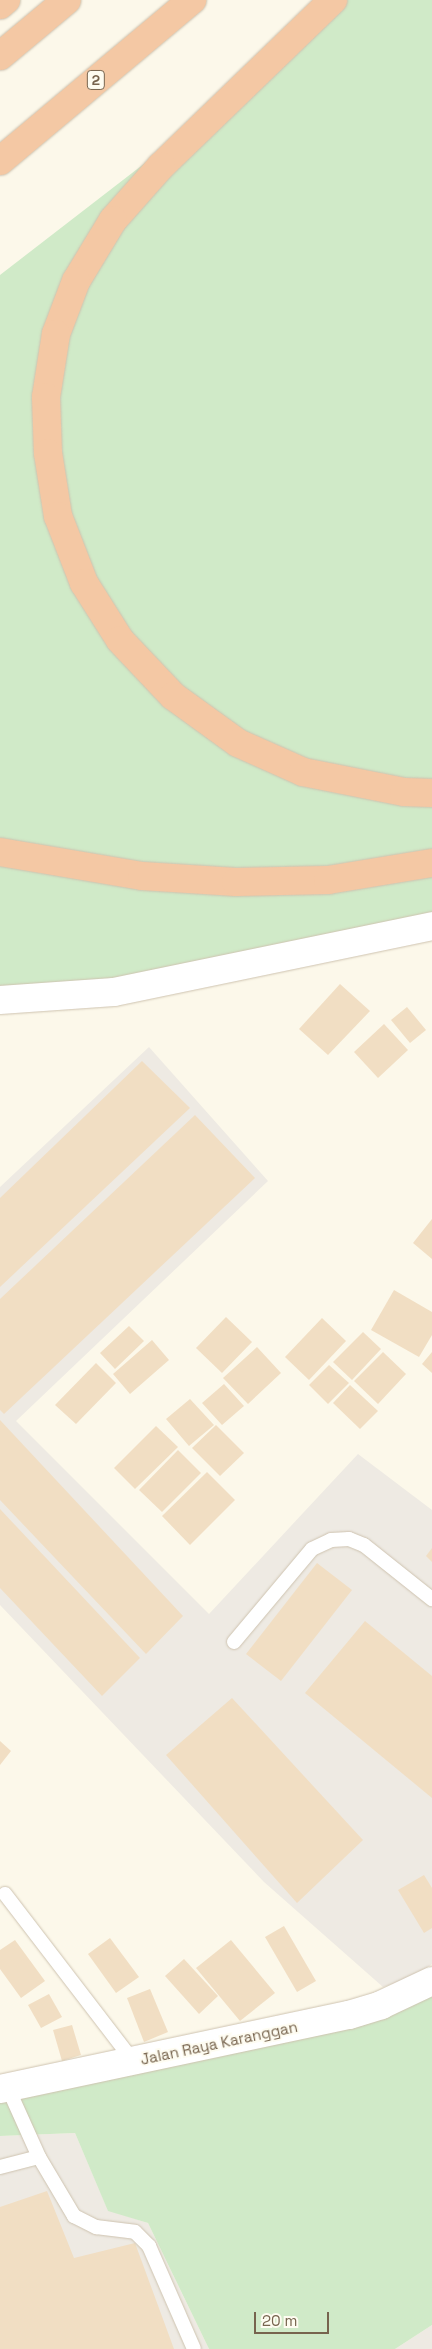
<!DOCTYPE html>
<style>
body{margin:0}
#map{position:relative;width:432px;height:2349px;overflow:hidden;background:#fcf8ea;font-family:"Space Grotesk",sans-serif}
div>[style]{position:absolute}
.industrial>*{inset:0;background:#eeeae3}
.green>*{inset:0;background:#d0eac8}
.building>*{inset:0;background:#f1dec3}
.roads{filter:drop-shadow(0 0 1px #cec3b0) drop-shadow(0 0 1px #cec3b0)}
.lane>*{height:14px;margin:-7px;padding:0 7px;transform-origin:7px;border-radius:7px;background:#fff}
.street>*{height:28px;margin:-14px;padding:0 14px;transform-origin:14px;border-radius:14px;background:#fff}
.secondary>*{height:28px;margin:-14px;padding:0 14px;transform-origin:14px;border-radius:14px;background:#fff}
.highway>*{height:28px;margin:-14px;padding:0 14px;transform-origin:14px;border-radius:14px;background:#f4c8a4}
span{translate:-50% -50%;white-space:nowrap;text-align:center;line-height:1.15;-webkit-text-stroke:4px #fefcf1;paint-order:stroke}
.shield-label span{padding:1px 4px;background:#fefcf1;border:1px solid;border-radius:4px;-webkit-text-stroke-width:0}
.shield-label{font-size:14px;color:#77644e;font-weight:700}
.street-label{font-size:15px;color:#77644e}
.scale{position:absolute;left:254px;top:2312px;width:75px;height:22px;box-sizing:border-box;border:2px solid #77644e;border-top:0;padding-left:6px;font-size:15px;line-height:18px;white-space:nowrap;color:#77644e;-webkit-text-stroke:4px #fefcf1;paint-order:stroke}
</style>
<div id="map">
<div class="industrial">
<i style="clip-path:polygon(149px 1047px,268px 1181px,16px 1421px,209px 1614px,358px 1454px,432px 1510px,432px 1964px,416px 1976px,383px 1987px,264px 1882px,0 1605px,0 1187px)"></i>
<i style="clip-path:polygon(75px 2133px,108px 2210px,148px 2223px,209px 2349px,0 2349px,0 2136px)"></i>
<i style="clip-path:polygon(432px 2325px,432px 2349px,395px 2349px)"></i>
</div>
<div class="green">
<i style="clip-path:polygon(333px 0,432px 0,432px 926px,0 1000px,0 275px,145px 163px,155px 161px)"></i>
<i style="clip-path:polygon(432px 1981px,432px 2325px,395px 2349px,209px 2349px,148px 2223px,108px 2211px,75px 2133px,0 2136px,0 2089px)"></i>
</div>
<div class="building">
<i style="clip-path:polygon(340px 984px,370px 1011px,328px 1055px,299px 1029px)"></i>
<i style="clip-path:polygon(407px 1007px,426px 1030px,410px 1043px,391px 1020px)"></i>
<i style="clip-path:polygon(384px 1024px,408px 1050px,378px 1078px,354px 1052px)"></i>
<i style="clip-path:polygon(142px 1061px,190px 1108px,0 1287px,0 1198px)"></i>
<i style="clip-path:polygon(195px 1115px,255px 1178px,4px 1414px,0 1410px,0 1299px)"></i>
<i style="clip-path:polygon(432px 1219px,432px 1259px,413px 1243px)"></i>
<i style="clip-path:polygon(394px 1290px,432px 1312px,432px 1335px,419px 1357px,371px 1330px)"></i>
<i style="clip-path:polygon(226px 1317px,252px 1342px,222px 1373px,196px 1348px)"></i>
<i style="clip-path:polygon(322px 1318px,346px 1341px,309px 1380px,285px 1357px)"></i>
<i style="clip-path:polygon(129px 1326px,144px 1341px,115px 1369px,100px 1353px)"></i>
<i style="clip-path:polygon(363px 1332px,381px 1349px,352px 1380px,333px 1362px)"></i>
<i style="clip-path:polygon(152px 1340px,169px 1360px,130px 1394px,113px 1374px)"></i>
<i style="clip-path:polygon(257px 1347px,281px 1373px,248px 1404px,223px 1378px)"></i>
<i style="clip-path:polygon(383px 1352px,406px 1374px,378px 1404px,354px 1381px)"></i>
<i style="clip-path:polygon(432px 1352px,432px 1373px,422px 1364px)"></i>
<i style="clip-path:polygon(96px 1363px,116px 1383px,76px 1424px,55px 1405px)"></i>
<i style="clip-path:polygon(329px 1365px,349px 1383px,328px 1404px,309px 1385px)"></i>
<i style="clip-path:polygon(224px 1384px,244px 1406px,222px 1425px,202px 1403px)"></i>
<i style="clip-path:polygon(350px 1385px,378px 1411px,360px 1429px,333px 1403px)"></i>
<i style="clip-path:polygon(190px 1399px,214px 1425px,189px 1446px,166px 1419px)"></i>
<i style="clip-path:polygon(0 1420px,183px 1616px,146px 1654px,0 1500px)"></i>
<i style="clip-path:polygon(216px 1425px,244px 1453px,220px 1476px,192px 1448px)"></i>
<i style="clip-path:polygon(156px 1426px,178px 1447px,135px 1489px,114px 1468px)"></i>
<i style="clip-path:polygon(178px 1450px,201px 1473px,162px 1512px,139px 1490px)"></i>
<i style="clip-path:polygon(207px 1472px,235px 1500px,190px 1545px,162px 1516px)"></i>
<i style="clip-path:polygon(0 1509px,140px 1658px,102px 1696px,0 1588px)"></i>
<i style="clip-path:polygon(432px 1548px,432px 1562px,426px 1556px)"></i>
<i style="clip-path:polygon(317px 1563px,352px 1590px,281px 1681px,246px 1654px)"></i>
<i style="clip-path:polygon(365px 1621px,432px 1676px,432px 1798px,305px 1693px)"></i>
<i style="clip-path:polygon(232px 1698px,363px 1840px,297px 1903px,166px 1755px)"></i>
<i style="clip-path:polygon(0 1741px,11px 1751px,0 1765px)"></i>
<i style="clip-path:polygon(424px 1875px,432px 1888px,432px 1928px,424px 1933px,398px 1890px)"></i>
<i style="clip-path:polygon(284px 1926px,316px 1981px,297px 1992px,265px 1937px)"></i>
<i style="clip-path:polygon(110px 1938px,139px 1977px,116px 1993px,88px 1954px)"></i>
<i style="clip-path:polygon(15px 1940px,45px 1981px,21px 1998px,0 1969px,0 1950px)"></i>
<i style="clip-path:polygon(231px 1940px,275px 1993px,240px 2021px,196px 1968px)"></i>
<i style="clip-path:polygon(184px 1959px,218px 1996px,199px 2014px,165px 1976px)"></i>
<i style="clip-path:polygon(150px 1989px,168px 2032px,144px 2042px,127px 1998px)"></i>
<i style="clip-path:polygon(49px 1994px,62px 2017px,41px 2028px,28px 2005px)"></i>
<i style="clip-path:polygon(72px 2025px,81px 2055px,62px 2061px,53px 2030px)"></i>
<i style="clip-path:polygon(47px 2191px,74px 2258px,135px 2243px,174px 2349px,0 2349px,0 2207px)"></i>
</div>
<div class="roads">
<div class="lane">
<i style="left:234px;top:1642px;width:121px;rotate:-50deg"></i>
<i style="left:312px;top:1549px;width:21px;rotate:-25deg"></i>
<i style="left:331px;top:1540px;width:18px;rotate:-3deg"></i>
<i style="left:349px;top:1539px;width:16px;rotate:22deg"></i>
<i style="left:364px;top:1545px;width:87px;rotate:38.5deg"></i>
<i style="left:5px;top:1894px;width:212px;rotate:52.5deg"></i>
<i style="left:8px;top:2088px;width:76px;rotate:65.8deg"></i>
<i style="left:39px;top:2157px;width:69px;rotate:59.3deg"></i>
<i style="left:74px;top:2216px;width:25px;rotate:27deg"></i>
<i style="left:96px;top:2227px;width:39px;rotate:7deg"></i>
<i style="left:135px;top:2232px;width:20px;rotate:45deg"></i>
<i style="left:149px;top:2246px;width:112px;rotate:66.4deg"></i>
<i style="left:0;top:2167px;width:40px;rotate:-14.4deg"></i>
</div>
<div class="street">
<i style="left:0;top:1000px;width:114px;rotate:-4deg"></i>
<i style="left:114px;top:992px;width:325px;rotate:-11.7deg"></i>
</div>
<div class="secondary">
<i style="left:0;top:2089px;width:357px;rotate:-12deg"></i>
<i style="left:349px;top:2015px;width:34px;rotate:-17deg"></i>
<i style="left:381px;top:2005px;width:56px;rotate:-25.2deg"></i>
</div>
<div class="highway">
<i style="left:333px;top:0;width:239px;rotate:136deg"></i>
<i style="left:161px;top:166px;width:72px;rotate:131.6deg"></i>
<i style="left:113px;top:220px;width:71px;rotate:121.2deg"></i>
<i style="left:76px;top:281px;width:57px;rotate:110.7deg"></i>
<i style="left:56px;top:334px;width:64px;rotate:99deg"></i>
<i style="left:46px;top:397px;width:56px;rotate:88deg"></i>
<i style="left:48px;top:453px;width:64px;rotate:81deg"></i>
<i style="left:58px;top:516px;width:72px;rotate:68.8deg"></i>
<i style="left:84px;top:583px;width:67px;rotate:57.7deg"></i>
<i style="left:120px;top:640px;width:77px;rotate:46.6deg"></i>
<i style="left:173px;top:696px;width:80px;rotate:35.9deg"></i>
<i style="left:238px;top:743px;width:71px;rotate:24deg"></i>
<i style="left:303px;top:772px;width:103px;rotate:11.2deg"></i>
<i style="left:404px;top:792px;width:28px;rotate:2deg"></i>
<i style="left:0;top:5px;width:8px;rotate:-40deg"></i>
<i style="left:0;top:56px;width:87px;rotate:-39.9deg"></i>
<i style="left:0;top:161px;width:251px;rotate:-40deg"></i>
<i style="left:0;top:852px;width:144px;rotate:9.6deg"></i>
<i style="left:142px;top:876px;width:94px;rotate:3.7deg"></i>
<i style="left:236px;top:882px;width:92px;rotate:-1.2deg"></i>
<i style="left:328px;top:880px;width:105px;rotate:-9.3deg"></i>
</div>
</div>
<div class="shield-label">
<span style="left:96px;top:80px">2</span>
</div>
<div class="street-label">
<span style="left:219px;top:2043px;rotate:-12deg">Jalan Raya Karanggan</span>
</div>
<div class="scale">20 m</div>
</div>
